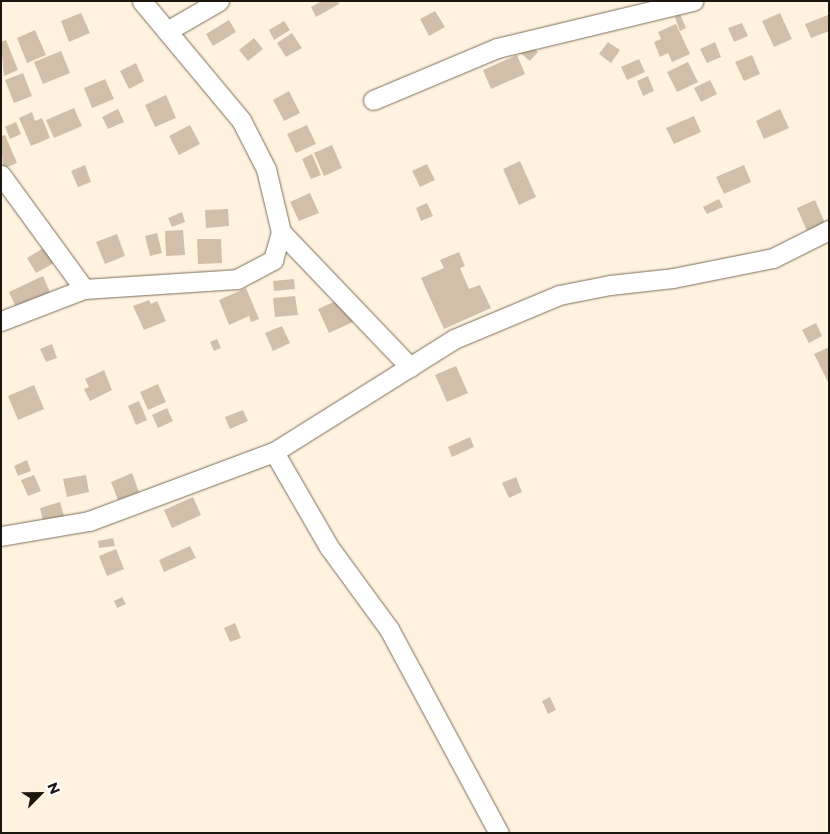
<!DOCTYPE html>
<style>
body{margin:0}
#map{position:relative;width:830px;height:834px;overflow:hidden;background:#fff3e0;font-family:Montserrat,sans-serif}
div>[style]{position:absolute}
.building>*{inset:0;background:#d1bfaa}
.roads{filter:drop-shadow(0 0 1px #7b6e59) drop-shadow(0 0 1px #7b6e59)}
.street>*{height:19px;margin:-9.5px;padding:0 9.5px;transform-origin:9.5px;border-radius:9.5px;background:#fff}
span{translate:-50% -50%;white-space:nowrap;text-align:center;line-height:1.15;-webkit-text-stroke:4px #fff;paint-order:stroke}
.frame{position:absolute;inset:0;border:2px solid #1c160e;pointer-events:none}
.north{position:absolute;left:15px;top:769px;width:50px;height:50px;-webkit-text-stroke:4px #fff;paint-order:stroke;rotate:67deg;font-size:14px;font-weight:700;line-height:20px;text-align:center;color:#1c160e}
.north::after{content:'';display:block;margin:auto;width:18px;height:22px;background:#1c160e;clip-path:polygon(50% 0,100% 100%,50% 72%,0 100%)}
</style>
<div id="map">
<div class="building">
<i style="clip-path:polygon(322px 1px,338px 1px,339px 4px,316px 17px,311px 7px)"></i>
<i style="clip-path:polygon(435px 11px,445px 27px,429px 36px,420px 19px)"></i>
<i style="clip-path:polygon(81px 13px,90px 33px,69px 42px,61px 21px)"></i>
<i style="clip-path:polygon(780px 13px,792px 39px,774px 47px,762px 21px)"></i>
<i style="clip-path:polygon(680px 14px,686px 28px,680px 31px,675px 17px)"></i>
<i style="clip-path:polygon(828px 15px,829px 31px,811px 38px,805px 24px)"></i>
<i style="clip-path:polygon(229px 20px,236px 32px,213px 46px,206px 34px)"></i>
<i style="clip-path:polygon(284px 21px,290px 30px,274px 40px,269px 30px)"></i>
<i style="clip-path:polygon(742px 23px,748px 36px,734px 42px,728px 28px)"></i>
<i style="clip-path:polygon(676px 24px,690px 54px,672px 62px,668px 53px,660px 57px,654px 42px,661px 39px,658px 32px)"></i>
<i style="clip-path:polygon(35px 30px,46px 55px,27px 63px,17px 38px)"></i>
<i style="clip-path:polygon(292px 33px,302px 48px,286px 57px,277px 43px)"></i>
<i style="clip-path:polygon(254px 38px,263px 49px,248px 61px,239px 50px)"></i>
<i style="clip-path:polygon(6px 40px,18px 70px,4px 76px,1px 42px)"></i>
<i style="clip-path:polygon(608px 42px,620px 50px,611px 63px,599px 54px)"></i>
<i style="clip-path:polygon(715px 42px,721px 57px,707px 63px,700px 49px)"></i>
<i style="clip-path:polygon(528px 43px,538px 52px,530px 61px,519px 52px)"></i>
<i style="clip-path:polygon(61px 51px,70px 73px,43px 84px,34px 62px)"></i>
<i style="clip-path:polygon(517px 55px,525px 74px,491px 89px,483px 70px)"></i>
<i style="clip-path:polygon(752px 55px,760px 74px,744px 81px,735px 62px)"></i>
<i style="clip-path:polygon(639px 59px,645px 72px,627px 80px,621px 67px)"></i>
<i style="clip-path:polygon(688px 62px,698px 82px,677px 92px,667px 72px)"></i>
<i style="clip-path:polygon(136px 63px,144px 81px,129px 89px,120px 71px)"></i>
<i style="clip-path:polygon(23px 73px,32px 96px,14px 103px,5px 80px)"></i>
<i style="clip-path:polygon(648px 76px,654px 91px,643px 96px,637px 81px)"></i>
<i style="clip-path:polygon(105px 79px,114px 99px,92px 108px,84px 88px)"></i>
<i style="clip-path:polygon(710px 80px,717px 94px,701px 102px,694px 88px)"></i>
<i style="clip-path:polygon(289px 91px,300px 113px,284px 121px,273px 100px)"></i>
<i style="clip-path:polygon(166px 95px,176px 118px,155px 127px,145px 105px)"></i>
<i style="clip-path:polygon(74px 108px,82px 126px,54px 138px,46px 120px)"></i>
<i style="clip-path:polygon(118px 109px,124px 122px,108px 129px,102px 117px)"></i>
<i style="clip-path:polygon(780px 109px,789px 128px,764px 139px,756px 121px)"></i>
<i style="clip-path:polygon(32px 112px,35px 121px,42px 118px,50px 138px,31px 146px,19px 118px)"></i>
<i style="clip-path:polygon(694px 116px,701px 132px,674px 144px,666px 128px)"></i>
<i style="clip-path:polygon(16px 122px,21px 134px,10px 139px,5px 127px)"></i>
<i style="clip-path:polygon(190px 125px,200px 144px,179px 155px,169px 136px)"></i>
<i style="clip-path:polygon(307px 125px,316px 144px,296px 153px,287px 134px)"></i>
<i style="clip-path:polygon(5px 135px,17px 163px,3px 169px,1px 136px)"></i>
<i style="clip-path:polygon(332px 145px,342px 168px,324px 176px,314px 153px)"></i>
<i style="clip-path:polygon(312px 154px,321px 175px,311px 179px,302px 159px)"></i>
<i style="clip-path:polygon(520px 161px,536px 197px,519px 205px,503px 169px)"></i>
<i style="clip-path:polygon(427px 164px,435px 180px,420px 187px,412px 171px)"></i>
<i style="clip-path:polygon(85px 165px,91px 182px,78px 187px,71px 171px)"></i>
<i style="clip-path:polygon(744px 165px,751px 182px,724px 194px,716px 177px)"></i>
<i style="clip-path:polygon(310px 193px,319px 213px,299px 221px,290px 202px)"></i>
<i style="clip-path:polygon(719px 199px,723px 207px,707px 214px,703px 207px)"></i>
<i style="clip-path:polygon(815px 200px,825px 223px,807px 231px,797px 208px)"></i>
<i style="clip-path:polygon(427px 203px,433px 216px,421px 221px,416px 208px)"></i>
<i style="clip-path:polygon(228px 209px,229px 226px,206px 228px,205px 210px)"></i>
<i style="clip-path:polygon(182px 212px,185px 222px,172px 227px,168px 218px)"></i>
<i style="clip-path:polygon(183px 230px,185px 255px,166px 256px,165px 231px)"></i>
<i style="clip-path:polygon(157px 233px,162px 253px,150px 256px,145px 236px)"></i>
<i style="clip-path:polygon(117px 234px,125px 256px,105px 264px,96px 242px)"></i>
<i style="clip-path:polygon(197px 239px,221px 239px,222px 263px,198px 264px)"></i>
<i style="clip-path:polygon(45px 247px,54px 263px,36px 273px,27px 258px)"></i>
<i style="clip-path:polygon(459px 252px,465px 266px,460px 268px,469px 289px,480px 285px,491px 308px,444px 329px,421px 278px,444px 268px,440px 260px)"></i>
<i style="clip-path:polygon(43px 276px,52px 297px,18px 312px,9px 292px)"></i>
<i style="clip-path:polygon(294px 279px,295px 289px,274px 291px,273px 281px)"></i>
<i style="clip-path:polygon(246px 288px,259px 319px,251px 322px,249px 316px,229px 325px,219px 300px)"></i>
<i style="clip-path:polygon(295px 296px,298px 315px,275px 317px,273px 298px)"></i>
<i style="clip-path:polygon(149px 300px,151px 304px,157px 301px,166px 321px,144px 330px,133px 306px)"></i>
<i style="clip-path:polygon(338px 300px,344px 313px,351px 310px,355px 321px,329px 333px,318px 309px)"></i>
<i style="clip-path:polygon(816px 323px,822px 336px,809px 343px,802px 330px)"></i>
<i style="clip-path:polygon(282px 326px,290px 343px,273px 351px,265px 333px)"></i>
<i style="clip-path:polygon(217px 339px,221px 348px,214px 351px,210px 342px)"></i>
<i style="clip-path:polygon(52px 344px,57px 358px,46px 362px,40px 349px)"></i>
<i style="clip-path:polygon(829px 347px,829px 384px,814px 354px)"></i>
<i style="clip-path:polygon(456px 366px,468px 393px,447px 402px,435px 375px)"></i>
<i style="clip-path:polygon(104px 370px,112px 390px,90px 401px,84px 389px,89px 387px,85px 379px)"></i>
<i style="clip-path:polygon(158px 384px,166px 402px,148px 410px,140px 392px)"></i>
<i style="clip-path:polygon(34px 385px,44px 409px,18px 420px,8px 396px)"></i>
<i style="clip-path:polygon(139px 401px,147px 420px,136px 425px,128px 406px)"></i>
<i style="clip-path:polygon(167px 408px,173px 421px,158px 428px,152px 415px)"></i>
<i style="clip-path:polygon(243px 410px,248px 421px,230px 429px,225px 417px)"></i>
<i style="clip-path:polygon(470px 437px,474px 447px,452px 457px,448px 447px)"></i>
<i style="clip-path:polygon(27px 460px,31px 471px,18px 476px,14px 466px)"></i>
<i style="clip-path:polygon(132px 473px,139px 492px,118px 500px,111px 482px)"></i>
<i style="clip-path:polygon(34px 475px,41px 491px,28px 496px,21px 480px)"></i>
<i style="clip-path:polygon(86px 475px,89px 492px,67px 497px,63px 479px)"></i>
<i style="clip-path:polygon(516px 477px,522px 492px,509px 498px,502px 483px)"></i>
<i style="clip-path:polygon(193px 497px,201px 515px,172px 528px,164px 510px)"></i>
<i style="clip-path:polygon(60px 502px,65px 519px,44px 525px,40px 508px)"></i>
<i style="clip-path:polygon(113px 538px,115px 546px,99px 548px,98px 541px)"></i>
<i style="clip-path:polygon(190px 546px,196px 558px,164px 572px,159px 560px)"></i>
<i style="clip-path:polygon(116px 549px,124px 569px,107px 576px,99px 556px)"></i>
<i style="clip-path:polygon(122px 597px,126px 604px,117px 608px,114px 601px)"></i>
<i style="clip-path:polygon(235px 623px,241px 638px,230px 642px,224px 628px)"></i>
<i style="clip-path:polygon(550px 697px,556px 710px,548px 714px,542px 701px)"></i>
</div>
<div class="roads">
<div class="street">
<i style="left:167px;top:31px;width:60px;rotate:-30deg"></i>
<i style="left:373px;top:100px;width:134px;rotate:-22.8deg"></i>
<i style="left:497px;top:48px;width:202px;rotate:-13.5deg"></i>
<i style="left:1px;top:175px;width:141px;rotate:53.9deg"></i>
<i style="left:281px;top:232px;width:187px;rotate:46.3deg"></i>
<i style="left:1px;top:321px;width:89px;rotate:-21.1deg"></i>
<i style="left:84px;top:289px;width:153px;rotate:-3.7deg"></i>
<i style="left:237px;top:279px;width:41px;rotate:-27.8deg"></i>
<i style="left:273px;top:260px;width:29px;rotate:-74deg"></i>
<i style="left:281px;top:232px;width:65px;rotate:-103.4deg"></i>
<i style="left:266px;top:169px;width:55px;rotate:-117deg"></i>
<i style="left:241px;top:120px;width:155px;rotate:-129.8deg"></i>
<i style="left:274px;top:452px;width:110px;rotate:59.9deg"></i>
<i style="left:329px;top:547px;width:102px;rotate:53.8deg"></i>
<i style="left:389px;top:629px;width:232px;rotate:61.7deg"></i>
<i style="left:1px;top:536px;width:89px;rotate:-9.7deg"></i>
<i style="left:89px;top:521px;width:197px;rotate:-20.5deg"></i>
<i style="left:274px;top:452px;width:213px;rotate:-32.1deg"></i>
<i style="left:454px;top:339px;width:114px;rotate:-22.7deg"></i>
<i style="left:559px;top:295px;width:52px;rotate:-11.1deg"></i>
<i style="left:610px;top:285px;width:63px;rotate:-6.3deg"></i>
<i style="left:673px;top:278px;width:102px;rotate:-11.3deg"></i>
<i style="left:773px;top:258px;width:63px;rotate:-26.6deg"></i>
</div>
</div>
<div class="frame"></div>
<div class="north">N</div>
</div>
